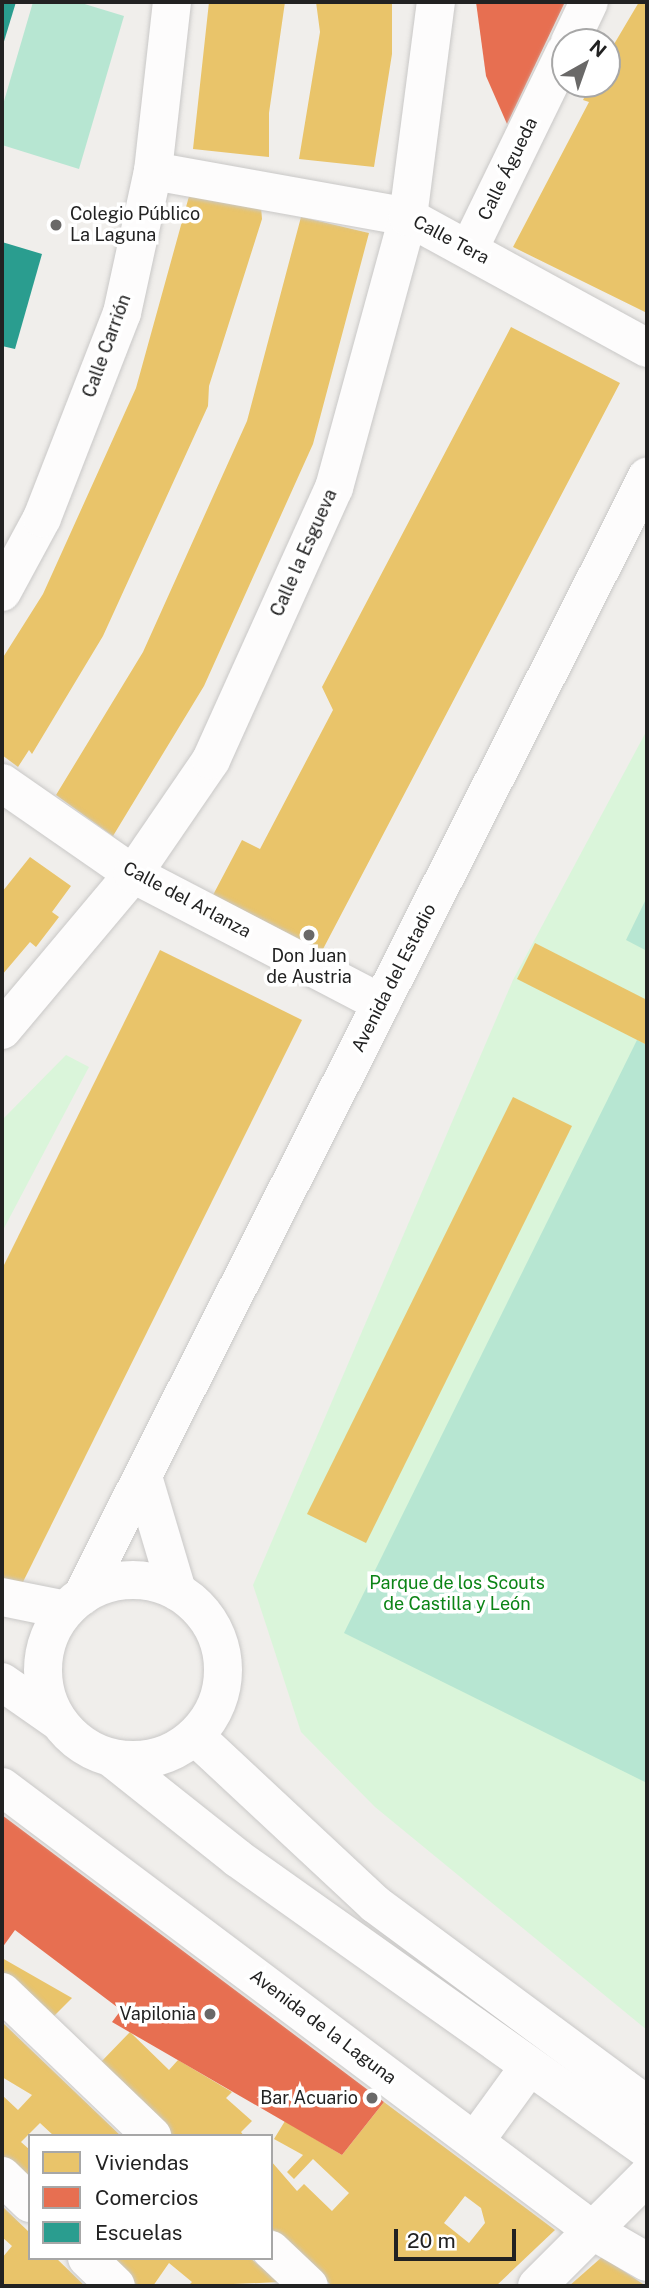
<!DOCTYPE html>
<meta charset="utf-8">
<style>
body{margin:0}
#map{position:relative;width:649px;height:2288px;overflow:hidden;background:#f0eeeb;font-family:"Public Sans",sans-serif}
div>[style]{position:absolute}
.park>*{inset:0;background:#daf5da}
.pitch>*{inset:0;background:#b7e6d2}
.homes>*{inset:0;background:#e9c46a}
.shops>*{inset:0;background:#e76f51}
.schools>*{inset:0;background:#2a9d8f}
.roads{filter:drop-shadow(0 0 2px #c9c8c7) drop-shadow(0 0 2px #c9c8c7)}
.minor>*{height:38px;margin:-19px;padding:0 19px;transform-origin:19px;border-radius:19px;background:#fdfcfc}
.minor>.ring{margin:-19px;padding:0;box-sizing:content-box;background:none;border:38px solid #fdfcfc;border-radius:50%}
.dots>*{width:19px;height:19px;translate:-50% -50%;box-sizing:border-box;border:4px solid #fff;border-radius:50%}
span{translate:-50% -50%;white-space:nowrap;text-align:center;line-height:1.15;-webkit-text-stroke:7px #fff;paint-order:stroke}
.street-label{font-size:18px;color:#222}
.poi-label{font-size:18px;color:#222}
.left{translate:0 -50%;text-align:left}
.right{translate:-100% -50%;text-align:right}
.park-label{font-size:18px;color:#0c8416}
.frame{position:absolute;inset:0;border:4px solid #222;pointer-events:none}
.legend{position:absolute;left:28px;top:2134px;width:245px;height:126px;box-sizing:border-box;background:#fff;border:2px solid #a7a7a7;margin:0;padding:9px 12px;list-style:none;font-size:21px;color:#222}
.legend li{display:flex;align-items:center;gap:14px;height:35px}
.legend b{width:35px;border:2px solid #a7a7a7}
.north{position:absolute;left:551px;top:28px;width:70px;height:70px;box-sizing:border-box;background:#fff;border:2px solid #a7a7a7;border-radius:50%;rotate:40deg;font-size:19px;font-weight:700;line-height:28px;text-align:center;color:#222}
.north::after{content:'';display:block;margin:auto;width:24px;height:32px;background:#6a6968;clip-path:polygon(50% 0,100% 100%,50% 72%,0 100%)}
.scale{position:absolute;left:394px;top:2229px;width:122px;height:32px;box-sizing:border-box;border:4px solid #222;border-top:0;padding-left:9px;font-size:21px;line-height:24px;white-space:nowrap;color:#222;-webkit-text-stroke:5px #fff;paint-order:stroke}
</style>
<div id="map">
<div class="park">
<i style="clip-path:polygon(647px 730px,647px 2030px,375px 1807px,301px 1732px,253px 1585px,513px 980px)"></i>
<i style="clip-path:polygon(66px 1055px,89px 1067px,2px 1232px,2px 1120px)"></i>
</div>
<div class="pitch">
<i style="clip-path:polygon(33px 2px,78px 2px,124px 16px,79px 169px,2px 145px,2px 108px)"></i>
<i style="clip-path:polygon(647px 897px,647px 951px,626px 940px)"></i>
<i style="clip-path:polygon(637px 1040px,647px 1045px,647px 1783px,344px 1633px)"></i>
</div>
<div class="homes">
<i style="clip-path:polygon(209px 2px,285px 2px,269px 113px,269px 157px,193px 149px)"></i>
<i style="clip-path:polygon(316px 2px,392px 2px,392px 54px,374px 167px,299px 159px,320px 32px)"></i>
<i style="clip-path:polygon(639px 2px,647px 2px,647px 313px,513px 247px,589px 102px,583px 100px,591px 84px,607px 84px,607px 56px)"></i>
<i style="clip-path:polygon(191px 189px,261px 207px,262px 219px,209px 386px,208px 406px,103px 636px,32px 754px,29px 750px,18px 767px,2px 755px,2px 659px,43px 594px,136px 388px)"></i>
<i style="clip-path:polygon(301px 217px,369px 233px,313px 444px,204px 686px,113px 836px,56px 795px,143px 652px,247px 421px)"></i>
<i style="clip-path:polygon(511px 327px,620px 383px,322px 951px,213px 895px,242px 840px,260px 849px,333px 710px,322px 687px)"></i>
<i style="clip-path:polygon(30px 857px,71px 886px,52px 912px,59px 917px,36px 947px,30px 942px,2px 975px,2px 892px)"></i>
<i style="clip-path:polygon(535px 943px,647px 1000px,647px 1045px,517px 979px)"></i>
<i style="clip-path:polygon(160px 950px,302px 1020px,20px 1588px,2px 1579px,2px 1269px)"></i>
<i style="clip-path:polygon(513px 1097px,572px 1126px,366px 1543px,307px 1514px)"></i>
<i style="clip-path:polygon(2px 1958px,72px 1998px,51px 2019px,2px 1971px)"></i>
<i style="clip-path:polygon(2px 2022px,121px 2136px,54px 2136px,40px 2123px,21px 2142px,30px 2150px,30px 2182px,2px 2155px,2px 2095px,18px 2110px,32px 2095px,2px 2077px)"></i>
<i style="clip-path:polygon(130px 2032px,169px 2070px,178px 2060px,232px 2092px,226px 2098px,252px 2121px,241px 2132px,244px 2136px,174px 2136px,99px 2064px)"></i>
<i style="clip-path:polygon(evenodd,384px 2102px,555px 2230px,496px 2286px,332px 2286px,271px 2228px,271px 2161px,297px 2191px,304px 2184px,332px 2211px,349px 2193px,313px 2159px,294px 2179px,287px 2172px,303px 2155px,274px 2139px,285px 2121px,342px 2155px,384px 2102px,465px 2196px,481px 2208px,485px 2223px,469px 2243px,444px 2223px,465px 2196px)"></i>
<i style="clip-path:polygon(2px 2206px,30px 2233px,30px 2258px,56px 2258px,85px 2286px,2px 2286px,2px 2258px,12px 2246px,2px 2237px)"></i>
<i style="clip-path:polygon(602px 2257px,616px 2266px,646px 2286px,569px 2286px)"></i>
<i style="clip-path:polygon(109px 2258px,250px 2258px,280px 2282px,188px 2286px,192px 2282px,169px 2263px,153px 2286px,138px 2286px)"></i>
</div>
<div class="shops">
<i style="clip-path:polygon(476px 2px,565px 2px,507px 124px,486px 76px)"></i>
<i style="clip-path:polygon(2px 1815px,384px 2102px,342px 2155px,112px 2022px,121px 2010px,15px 1930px,2px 1948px)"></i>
</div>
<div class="schools">
<i style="clip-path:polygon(2px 2px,16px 2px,2px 48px)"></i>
<i style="clip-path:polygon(2px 242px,42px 254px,15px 349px,2px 346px)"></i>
</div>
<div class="roads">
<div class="minor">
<i style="left:570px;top:42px;width:44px;rotate:-64.6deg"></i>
<i style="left:153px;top:171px;width:259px;rotate:10.2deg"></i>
<i style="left:408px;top:217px;width:273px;rotate:28.7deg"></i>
<i style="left:469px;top:249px;width:219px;rotate:-64deg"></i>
<i style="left:2px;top:592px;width:84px;rotate:-61.6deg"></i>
<i style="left:42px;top:518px;width:220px;rotate:-68.7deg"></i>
<i style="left:122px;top:313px;width:145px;rotate:-77.7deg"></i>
<i style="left:153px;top:171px;width:170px;rotate:-83.6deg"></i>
<i style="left:2px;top:783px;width:160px;rotate:34.8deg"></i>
<i style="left:133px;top:874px;width:280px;rotate:27.5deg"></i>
<i style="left:2px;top:1030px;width:204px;rotate:-50deg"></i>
<i style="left:133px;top:874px;width:138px;rotate:-55.6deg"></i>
<i style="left:211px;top:760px;width:299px;rotate:-65.7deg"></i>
<i style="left:334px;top:488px;width:281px;rotate:-74.7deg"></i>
<i style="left:408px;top:217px;width:217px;rotate:-82.6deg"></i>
<i style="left:144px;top:1480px;width:116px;rotate:73.4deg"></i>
<i class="ring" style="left:43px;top:1580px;width:142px;height:142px"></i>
<i style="left:82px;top:1596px;width:1254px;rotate:-63.21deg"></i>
<i style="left:2px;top:1597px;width:65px;rotate:11.5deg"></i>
<i style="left:2px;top:1682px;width:68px;rotate:34.9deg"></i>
<i style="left:196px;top:1737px;width:245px;rotate:43deg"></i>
<i style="left:375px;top:1904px;width:338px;rotate:36.5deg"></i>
<i style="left:114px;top:1760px;width:157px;rotate:38.5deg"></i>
<i style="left:237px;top:1858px;width:503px;rotate:35.37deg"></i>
<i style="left:2px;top:1787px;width:741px;rotate:36.89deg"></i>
<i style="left:595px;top:2232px;width:60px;rotate:30deg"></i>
<i style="left:2px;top:1992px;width:208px;rotate:43.8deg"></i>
<i style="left:475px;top:2141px;width:90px;rotate:-54deg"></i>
<i style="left:2px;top:2176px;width:39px;rotate:44deg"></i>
<i style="left:271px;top:2250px;width:52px;rotate:43.5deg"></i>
<i style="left:87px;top:2258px;width:40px;rotate:44deg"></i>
<i style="left:537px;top:2286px;width:156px;rotate:-45deg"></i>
</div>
</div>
<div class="dots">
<i style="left:56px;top:225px;background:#6a6968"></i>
<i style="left:309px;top:935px;background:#6a6968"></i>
<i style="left:210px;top:2014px;background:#6a6968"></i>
<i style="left:372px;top:2098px;background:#6a6968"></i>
</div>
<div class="street-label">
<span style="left:508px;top:169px;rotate:-64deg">Calle Águeda</span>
<span style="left:451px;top:240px;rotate:28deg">Calle Tera</span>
<span style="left:107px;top:346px;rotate:-70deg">Calle Carrión</span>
<span style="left:304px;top:553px;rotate:-66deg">Calle la Esgueva</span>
<span style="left:187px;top:900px;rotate:28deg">Calle del Arlanza</span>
<span style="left:394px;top:978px;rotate:-63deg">Avenida del Estadio</span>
<span style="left:323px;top:2027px;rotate:37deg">Avenida de la Laguna</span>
</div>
<div class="poi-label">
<span class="left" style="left:70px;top:225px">Colegio Público<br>La Laguna</span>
<span style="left:309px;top:967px">Don Juan<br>de Austria</span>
<span class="right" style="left:196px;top:2014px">Vapilonia</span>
<span class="right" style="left:358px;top:2098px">Bar Acuario</span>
</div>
<div class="park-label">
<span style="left:457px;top:1594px">Parque de los Scouts<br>de Castilla y León</span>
</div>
<div class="frame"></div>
<ul class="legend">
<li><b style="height:19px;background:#e9c46a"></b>Viviendas</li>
<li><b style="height:19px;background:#e76f51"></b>Comercios</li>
<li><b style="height:19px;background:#2a9d8f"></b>Escuelas</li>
</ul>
<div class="north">N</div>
<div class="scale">20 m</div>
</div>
